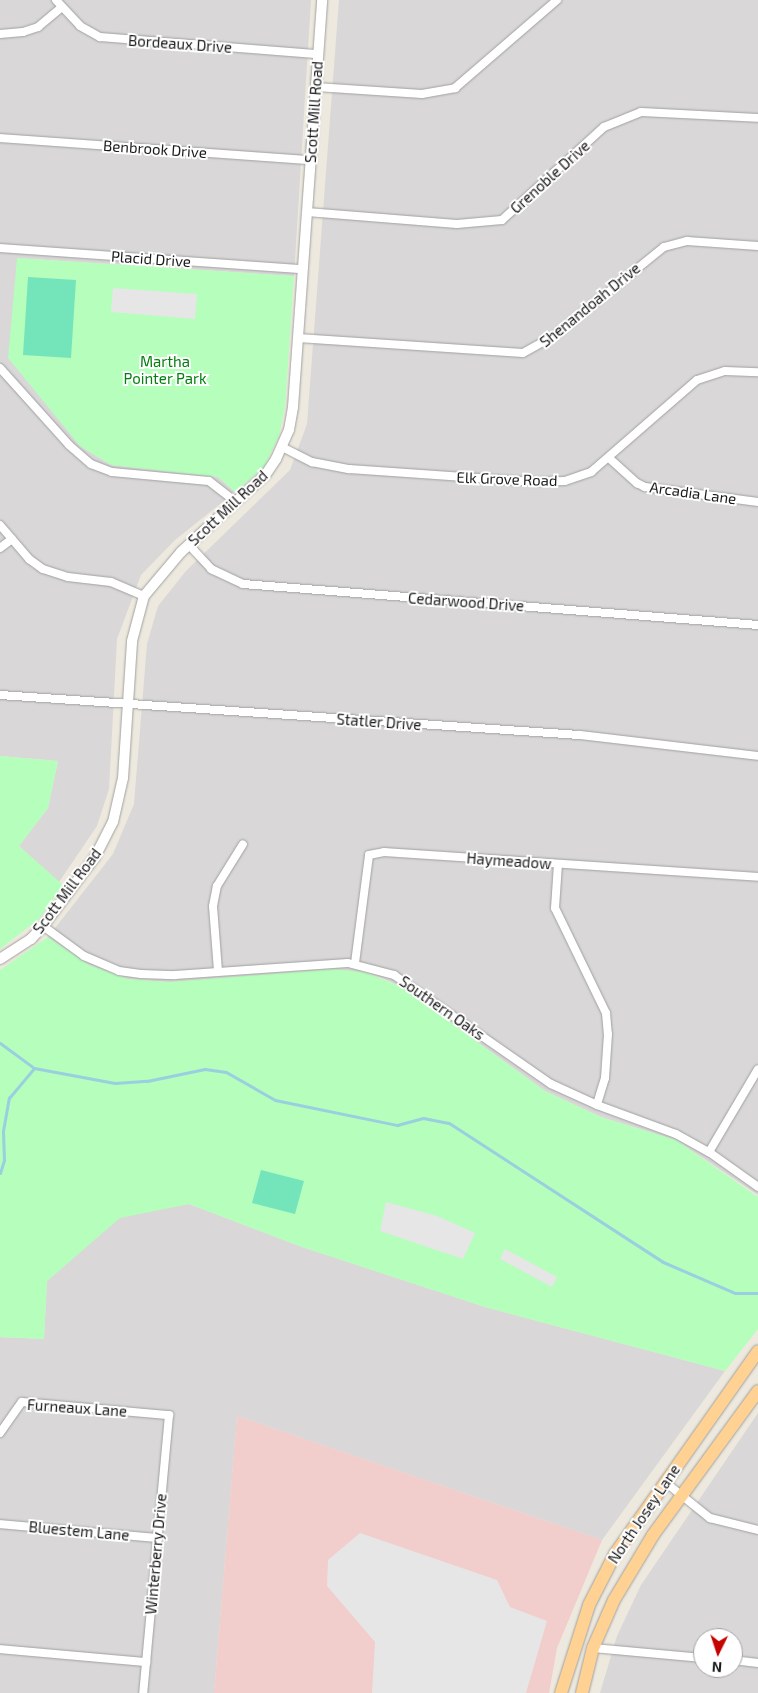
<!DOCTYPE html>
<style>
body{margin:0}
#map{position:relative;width:758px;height:1693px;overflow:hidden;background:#ede9de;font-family:"Exo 2",sans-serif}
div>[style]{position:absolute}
.residential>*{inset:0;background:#d9d7d7}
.commercial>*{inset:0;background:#f1cdcb}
.park>*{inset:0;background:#b5febc}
.pitch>*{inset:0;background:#74e5bb}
.parking>*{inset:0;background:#e6e6e6}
.stream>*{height:3px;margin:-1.5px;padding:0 1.5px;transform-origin:1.5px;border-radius:1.5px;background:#9acfe0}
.roads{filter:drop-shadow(0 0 1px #a1a1a1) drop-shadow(0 0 1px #a1a1a1)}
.minor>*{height:8px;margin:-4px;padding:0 4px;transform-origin:4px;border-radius:4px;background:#fff}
.tertiary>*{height:10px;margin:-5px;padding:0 5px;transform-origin:5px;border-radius:5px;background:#fff}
.primary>*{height:12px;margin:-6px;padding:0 6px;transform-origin:6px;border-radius:6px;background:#ffd192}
span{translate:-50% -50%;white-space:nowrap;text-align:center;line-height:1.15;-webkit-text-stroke:4px #fff;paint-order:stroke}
.street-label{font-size:15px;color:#1a1a1a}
.park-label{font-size:15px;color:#027f0e}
.north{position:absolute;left:693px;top:1628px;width:50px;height:50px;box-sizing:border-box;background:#fff;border:1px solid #a3a3a3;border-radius:50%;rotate:184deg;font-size:14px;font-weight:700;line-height:20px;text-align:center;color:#1a1a1a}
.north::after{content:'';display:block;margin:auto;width:18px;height:22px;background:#c50300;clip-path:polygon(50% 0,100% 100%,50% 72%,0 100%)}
</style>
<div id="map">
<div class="residential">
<i style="clip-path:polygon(0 0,311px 0,294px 276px,17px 258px,74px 438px,80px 446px,111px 465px,218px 477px,235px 492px,175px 540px,141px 575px,117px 639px,109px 789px,97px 826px,59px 882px,19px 846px,48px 808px,58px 761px,0 756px)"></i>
<i style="clip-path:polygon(339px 0,758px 0,758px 1195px,676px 1140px,601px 1117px,545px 1091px,400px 986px,382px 978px,364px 972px,168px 982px,128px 979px,89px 965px,48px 937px,113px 854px,134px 804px,147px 644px,158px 606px,186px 571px,290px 470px,307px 424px)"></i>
<i style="clip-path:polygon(189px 1204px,302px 1247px,485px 1307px,725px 1371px,602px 1540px,237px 1416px,214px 1693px,0 1693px,0 1337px,44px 1339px,47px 1281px,120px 1217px)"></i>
<i style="clip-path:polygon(evenodd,758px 1413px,758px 1693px,600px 1693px,617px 1636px,641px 1585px,758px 1413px,703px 1638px,733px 1638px,733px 1668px,703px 1668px,703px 1638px)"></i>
</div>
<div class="commercial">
<i style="clip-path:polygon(237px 1416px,602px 1540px,557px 1648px,549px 1693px,214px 1693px)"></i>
</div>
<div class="park">
<i style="clip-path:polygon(17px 258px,294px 276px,285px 407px,279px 436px,264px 467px,235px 492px,218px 477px,111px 465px,80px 446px,8px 358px)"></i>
<i style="clip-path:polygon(0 756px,58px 761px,48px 808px,19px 846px,63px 885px,39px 919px,0 949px)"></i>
<i style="clip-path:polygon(48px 937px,89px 965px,128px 979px,168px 982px,334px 969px,364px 972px,400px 986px,545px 1091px,601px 1117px,676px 1140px,758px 1197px,758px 1329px,725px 1371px,485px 1307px,302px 1247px,189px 1204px,120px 1218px,47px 1281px,44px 1339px,0 1337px,0 970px)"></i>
</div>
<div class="pitch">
<i style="clip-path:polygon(28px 277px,76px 280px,71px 358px,23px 355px)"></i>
<i style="clip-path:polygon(261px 1170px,304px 1181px,295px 1214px,252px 1203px)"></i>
</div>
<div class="parking">
<i style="clip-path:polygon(113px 288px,197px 294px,195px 319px,111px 312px)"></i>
<i style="clip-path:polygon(386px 1202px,437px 1216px,475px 1233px,463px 1259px,380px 1231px)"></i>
<i style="clip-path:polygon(505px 1249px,557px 1277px,552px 1287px,500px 1259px)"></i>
<i style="clip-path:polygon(360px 1533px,497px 1580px,510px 1607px,547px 1621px,526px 1693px,372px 1693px,375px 1642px,327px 1586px,328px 1560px)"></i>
</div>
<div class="stream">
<i style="left:0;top:1043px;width:42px;rotate:36.3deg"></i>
<i style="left:0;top:1173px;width:14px;rotate:-73deg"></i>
<i style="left:4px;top:1160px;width:29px;rotate:-92deg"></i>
<i style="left:3px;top:1131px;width:34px;rotate:-80deg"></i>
<i style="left:9px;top:1098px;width:39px;rotate:-50deg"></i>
<i style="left:34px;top:1068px;width:82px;rotate:10.5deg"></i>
<i style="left:115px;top:1083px;width:32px;rotate:-4deg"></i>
<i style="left:147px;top:1081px;width:59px;rotate:-11.7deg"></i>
<i style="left:205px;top:1069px;width:21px;rotate:8deg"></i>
<i style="left:226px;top:1072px;width:56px;rotate:29.7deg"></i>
<i style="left:275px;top:1100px;width:125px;rotate:11.6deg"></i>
<i style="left:397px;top:1125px;width:27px;rotate:-15deg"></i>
<i style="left:423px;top:1118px;width:26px;rotate:11deg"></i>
<i style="left:449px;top:1123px;width:255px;rotate:33deg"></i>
<i style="left:663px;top:1262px;width:78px;rotate:23.3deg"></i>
<i style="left:735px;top:1293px;width:23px"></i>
</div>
<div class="roads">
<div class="minor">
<i style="left:56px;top:0;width:35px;rotate:47deg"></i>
<i style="left:80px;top:26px;width:23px;rotate:29deg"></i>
<i style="left:100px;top:37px;width:219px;rotate:4.5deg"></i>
<i style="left:0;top:34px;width:23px;rotate:-5deg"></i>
<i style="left:23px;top:32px;width:16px;rotate:-18deg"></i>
<i style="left:38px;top:27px;width:31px;rotate:-40deg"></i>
<i style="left:316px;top:87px;width:106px;rotate:3.8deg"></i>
<i style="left:422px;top:94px;width:34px;rotate:-10deg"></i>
<i style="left:455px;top:88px;width:135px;rotate:-40.8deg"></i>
<i style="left:0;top:138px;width:311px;rotate:4.1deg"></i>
<i style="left:307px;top:212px;width:150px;rotate:4.6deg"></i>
<i style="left:457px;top:224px;width:45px;rotate:-5.1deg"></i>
<i style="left:502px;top:220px;width:138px;rotate:-42.4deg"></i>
<i style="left:604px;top:127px;width:40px;rotate:-22deg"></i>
<i style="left:641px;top:112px;width:117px;rotate:2.9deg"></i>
<i style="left:0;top:248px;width:303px;rotate:4deg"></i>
<i style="left:298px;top:338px;width:225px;rotate:3.8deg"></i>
<i style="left:523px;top:353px;width:35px;rotate:-29deg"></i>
<i style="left:554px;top:336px;width:141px;rotate:-39deg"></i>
<i style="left:664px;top:247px;width:24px;rotate:-15deg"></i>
<i style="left:687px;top:241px;width:71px;rotate:4deg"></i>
<i style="left:0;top:368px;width:103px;rotate:48.1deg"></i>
<i style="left:69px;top:445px;width:29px;rotate:41deg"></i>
<i style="left:91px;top:464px;width:22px;rotate:21deg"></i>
<i style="left:112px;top:472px;width:97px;rotate:5.3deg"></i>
<i style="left:209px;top:481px;width:34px;rotate:38deg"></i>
<i style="left:282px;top:447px;width:34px;rotate:27deg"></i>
<i style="left:312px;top:462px;width:38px;rotate:11deg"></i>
<i style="left:349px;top:469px;width:184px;rotate:4deg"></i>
<i style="left:533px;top:482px;width:32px;rotate:-2deg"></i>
<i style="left:565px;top:481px;width:28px;rotate:-19deg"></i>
<i style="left:591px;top:472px;width:140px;rotate:-41deg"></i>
<i style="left:697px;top:380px;width:29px;rotate:-18deg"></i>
<i style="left:725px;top:371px;width:33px;rotate:2deg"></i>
<i style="left:609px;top:458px;width:38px;rotate:42deg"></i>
<i style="left:637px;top:483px;width:9px;rotate:27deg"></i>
<i style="left:645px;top:487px;width:114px;rotate:7.6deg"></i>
<i style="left:0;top:525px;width:45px;rotate:49.5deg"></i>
<i style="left:29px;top:559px;width:17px;rotate:36deg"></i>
<i style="left:43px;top:569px;width:26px;rotate:18deg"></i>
<i style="left:68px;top:577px;width:43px;rotate:6.6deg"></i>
<i style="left:111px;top:582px;width:36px;rotate:23deg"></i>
<i style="left:189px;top:545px;width:33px;rotate:47deg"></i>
<i style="left:211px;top:569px;width:35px;rotate:25deg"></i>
<i style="left:243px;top:584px;width:517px;rotate:4.55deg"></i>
<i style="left:0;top:548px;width:15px;rotate:-37deg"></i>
<i style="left:0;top:695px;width:581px;rotate:3.95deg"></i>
<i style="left:580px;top:735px;width:179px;rotate:6.7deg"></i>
<i style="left:558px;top:864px;width:44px;rotate:93.9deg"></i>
<i style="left:555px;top:908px;width:117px;rotate:64.1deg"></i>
<i style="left:606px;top:1013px;width:21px;rotate:85deg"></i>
<i style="left:608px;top:1034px;width:44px;rotate:93.9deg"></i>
<i style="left:605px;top:1078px;width:28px;rotate:107deg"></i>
<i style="left:43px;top:926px;width:51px;rotate:36.2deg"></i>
<i style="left:84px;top:956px;width:38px;rotate:23deg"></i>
<i style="left:119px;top:971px;width:22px;rotate:8deg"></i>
<i style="left:141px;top:974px;width:34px;rotate:2deg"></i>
<i style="left:175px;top:975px;width:173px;rotate:-4deg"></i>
<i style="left:348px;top:963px;width:48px;rotate:14.6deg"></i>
<i style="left:394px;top:975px;width:191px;rotate:34.8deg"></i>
<i style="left:551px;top:1084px;width:51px;rotate:24.5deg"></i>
<i style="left:597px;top:1105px;width:84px;rotate:20.2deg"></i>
<i style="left:676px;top:1134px;width:38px;rotate:29deg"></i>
<i style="left:709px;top:1152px;width:60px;rotate:35.5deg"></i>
<i style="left:355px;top:963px;width:109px;rotate:-82.6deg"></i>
<i style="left:369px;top:855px;width:15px;rotate:-11deg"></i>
<i style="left:384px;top:852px;width:375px;rotate:3.8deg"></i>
<i style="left:218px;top:971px;width:65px;rotate:-94.4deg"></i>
<i style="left:213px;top:906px;width:20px;rotate:-79deg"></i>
<i style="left:217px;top:886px;width:49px;rotate:-58.2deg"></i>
<i style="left:709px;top:1152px;width:96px;rotate:-59.4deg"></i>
<i style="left:0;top:1433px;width:38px;rotate:-55deg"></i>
<i style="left:22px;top:1402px;width:148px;rotate:5.1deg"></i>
<i style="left:169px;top:1415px;width:279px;rotate:95.3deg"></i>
<i style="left:665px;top:1482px;width:58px;rotate:38.7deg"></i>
<i style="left:710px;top:1518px;width:49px;rotate:14deg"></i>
<i style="left:0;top:1524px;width:159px;rotate:5.1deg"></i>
<i style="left:593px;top:1648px;width:110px;rotate:5.2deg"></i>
<i style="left:0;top:1649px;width:147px;rotate:5.1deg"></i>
<i style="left:733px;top:1660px;width:25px;rotate:7deg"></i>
</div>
<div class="tertiary">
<i style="left:0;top:959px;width:37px;rotate:-33deg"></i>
<i style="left:31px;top:939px;width:18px;rotate:-47deg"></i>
<i style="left:43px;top:926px;width:86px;rotate:-53deg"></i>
<i style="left:95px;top:857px;width:39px;rotate:-63deg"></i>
<i style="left:113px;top:822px;width:45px;rotate:-77.2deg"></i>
<i style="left:123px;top:778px;width:137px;rotate:-86.2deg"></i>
<i style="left:132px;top:641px;width:47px;rotate:-75.1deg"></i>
<i style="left:144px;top:596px;width:57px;rotate:-49.9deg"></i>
<i style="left:181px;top:552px;width:115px;rotate:-42.5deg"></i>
<i style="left:266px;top:474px;width:18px;rotate:-56deg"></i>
<i style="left:276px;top:459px;width:32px;rotate:-66deg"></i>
<i style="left:289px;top:430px;width:23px;rotate:-80deg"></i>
<i style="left:293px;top:407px;width:408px;rotate:-85.9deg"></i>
</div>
<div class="primary">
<i style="left:561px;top:1693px;width:92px;rotate:-72.3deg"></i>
<i style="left:589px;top:1605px;width:57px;rotate:-63deg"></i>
<i style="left:615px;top:1554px;width:248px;rotate:-54.8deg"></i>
<i style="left:582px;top:1693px;width:46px;rotate:-76.3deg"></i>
<i style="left:593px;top:1648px;width:52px;rotate:-66.4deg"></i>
<i style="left:614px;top:1600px;width:76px;rotate:-59deg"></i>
<i style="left:653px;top:1535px;width:178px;rotate:-53.9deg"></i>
</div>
</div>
<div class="street-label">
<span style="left:180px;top:44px;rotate:4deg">Bordeaux Drive</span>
<span style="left:314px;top:112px;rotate:-86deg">Scott Mill Road</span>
<span style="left:155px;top:149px;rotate:4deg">Benbrook Drive</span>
<span style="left:550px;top:177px;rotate:-42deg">Grenoble Drive</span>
<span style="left:151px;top:259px;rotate:4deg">Placid Drive</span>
<span style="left:590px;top:305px;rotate:-39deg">Shenandoah Drive</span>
<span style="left:507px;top:479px;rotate:2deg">Elk Grove Road</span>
<span style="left:693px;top:493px;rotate:8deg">Arcadia Lane</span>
<span style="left:228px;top:508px;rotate:-43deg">Scott Mill Road</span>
<span style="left:466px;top:602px;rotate:4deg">Cedarwood Drive</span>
<span style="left:379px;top:722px;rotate:4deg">Statler Drive</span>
<span style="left:509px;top:861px;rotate:4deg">Haymeadow</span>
<span style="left:67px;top:891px;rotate:-53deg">Scott Mill Road</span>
<span style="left:442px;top:1008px;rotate:35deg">Southern Oaks</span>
<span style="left:77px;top:1408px;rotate:4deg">Furneaux Lane</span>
<span style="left:644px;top:1514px;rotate:-56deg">North Josey Lane</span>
<span style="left:79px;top:1531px;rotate:5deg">Bluestem Lane</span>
<span style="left:156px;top:1554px;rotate:-85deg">Winterberry Drive</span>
</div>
<div class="park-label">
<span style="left:165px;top:370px">Martha<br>Pointer Park</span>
</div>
<div class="north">N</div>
</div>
